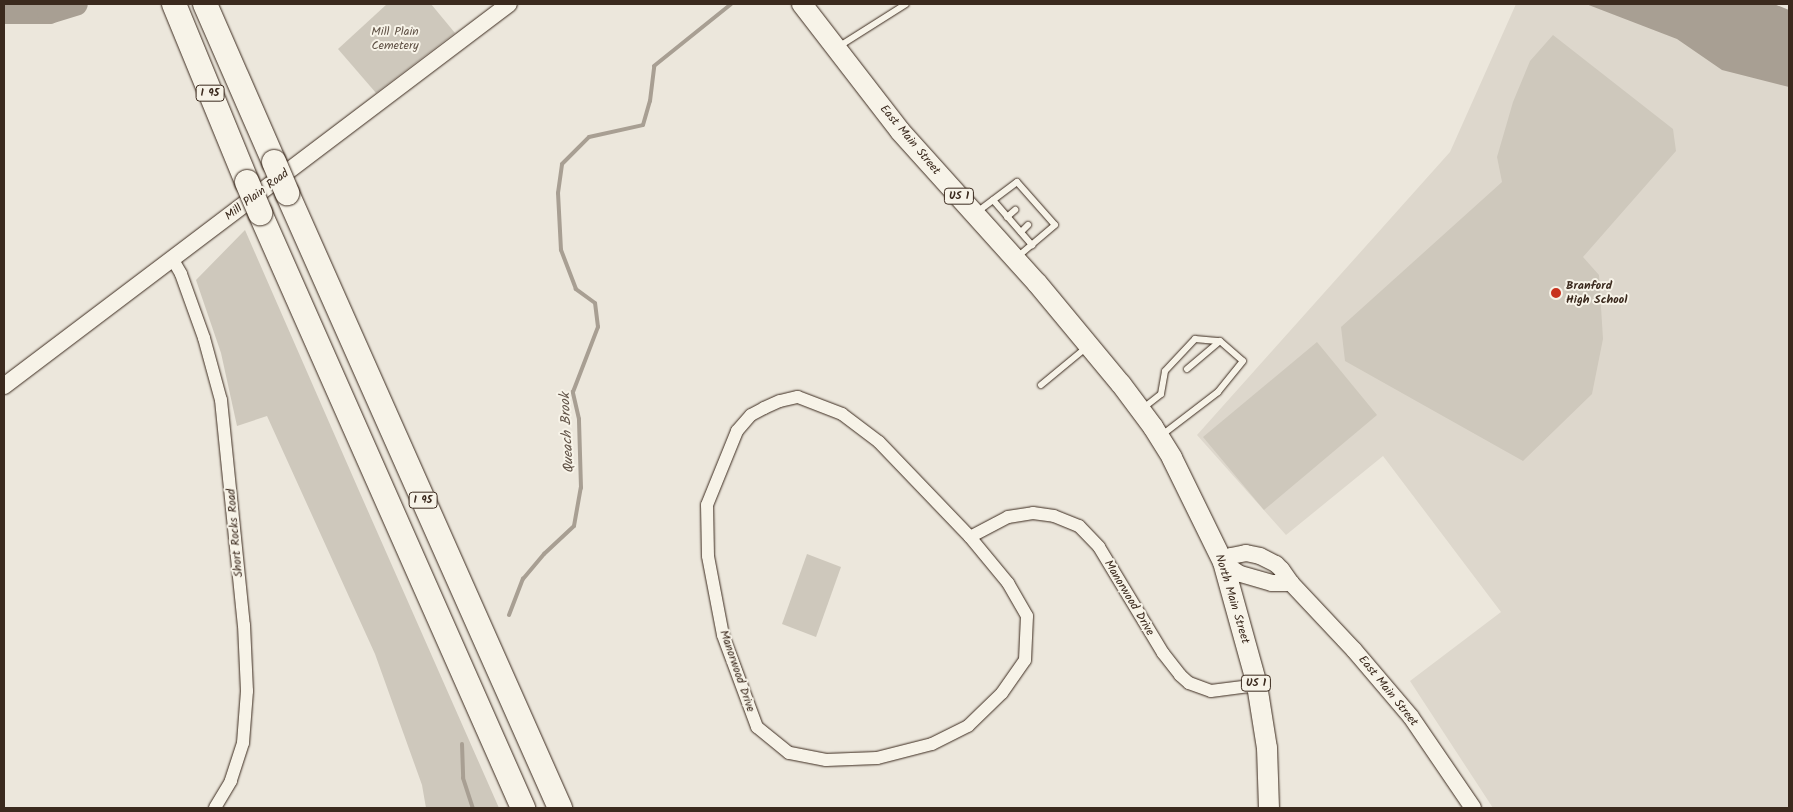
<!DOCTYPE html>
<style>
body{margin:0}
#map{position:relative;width:1793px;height:812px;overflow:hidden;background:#ece7dc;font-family:Kalam,sans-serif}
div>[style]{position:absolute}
.built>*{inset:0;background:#ddd7cc}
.green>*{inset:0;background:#cec8bc}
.water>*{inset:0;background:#a89f93}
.stream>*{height:4px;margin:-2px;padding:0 2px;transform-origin:2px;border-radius:2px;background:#a89f93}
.river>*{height:24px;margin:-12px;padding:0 12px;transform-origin:12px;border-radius:12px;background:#a89f93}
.roads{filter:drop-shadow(0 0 1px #3b2a1e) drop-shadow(0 0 1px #3b2a1e)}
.service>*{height:6px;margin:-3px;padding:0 3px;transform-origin:3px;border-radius:3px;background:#f7f3e8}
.minor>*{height:12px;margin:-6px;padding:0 6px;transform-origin:6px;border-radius:6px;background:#f7f3e8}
.tertiary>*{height:16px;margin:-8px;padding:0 8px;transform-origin:8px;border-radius:8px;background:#f7f3e8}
.primary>*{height:20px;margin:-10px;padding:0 10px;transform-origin:10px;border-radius:10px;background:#f7f3e8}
.motorway>*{height:24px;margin:-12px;padding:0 12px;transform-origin:12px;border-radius:12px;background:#f7f3e8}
.bridges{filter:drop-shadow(0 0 1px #3b2a1e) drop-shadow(0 0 1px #3b2a1e)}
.motorway-bridge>*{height:24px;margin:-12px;padding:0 12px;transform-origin:12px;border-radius:12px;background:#f7f3e8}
.dots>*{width:14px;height:14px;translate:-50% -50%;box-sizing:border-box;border:2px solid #f7f3e8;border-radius:50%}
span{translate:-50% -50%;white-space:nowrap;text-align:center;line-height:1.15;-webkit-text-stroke:4px #f7f3e8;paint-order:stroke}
.shield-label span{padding:1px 4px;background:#f7f3e8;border:1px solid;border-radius:4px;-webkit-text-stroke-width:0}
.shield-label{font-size:11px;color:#3b2a1e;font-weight:700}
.park-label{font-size:12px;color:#605246}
.street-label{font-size:12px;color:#3b2a1e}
.poi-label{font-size:12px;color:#3b2a1e;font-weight:700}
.left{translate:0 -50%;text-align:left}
.water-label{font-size:14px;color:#615347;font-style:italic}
.frame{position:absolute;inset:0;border:5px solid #3b2a1e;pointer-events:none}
</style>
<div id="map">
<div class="built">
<i style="clip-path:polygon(1516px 4px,1643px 4px,1789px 84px,1789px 808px,1493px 808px,1410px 681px,1501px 612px,1383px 456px,1286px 535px,1197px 435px,1450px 152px)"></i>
</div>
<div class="green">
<i style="clip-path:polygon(387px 4px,431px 4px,455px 33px,376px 93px,338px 49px)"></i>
<i style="clip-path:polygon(1553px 35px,1673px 129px,1676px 151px,1583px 257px,1599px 275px,1603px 339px,1592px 394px,1523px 461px,1345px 361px,1341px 327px,1502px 182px,1497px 157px,1513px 102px,1530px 61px)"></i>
<i style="clip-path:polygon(245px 230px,360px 493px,499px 808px,426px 808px,422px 785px,375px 654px,267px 416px,237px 426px,221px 353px,196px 280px)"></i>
<i style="clip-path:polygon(1317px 342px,1377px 415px,1264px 510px,1203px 437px)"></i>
<i style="clip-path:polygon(807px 554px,841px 567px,816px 637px,782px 624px)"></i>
</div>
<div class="water">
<i style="clip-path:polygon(1586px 4px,1774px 4px,1789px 10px,1789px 87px,1722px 70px,1677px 39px)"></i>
</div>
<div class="stream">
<i style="left:509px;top:615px;width:39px;rotate:-69deg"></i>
<i style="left:523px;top:579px;width:33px;rotate:-50deg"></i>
<i style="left:544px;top:554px;width:41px;rotate:-43deg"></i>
<i style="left:574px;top:526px;width:39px;rotate:-80deg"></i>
<i style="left:581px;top:488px;width:69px;rotate:-91.7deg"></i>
<i style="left:579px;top:419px;width:28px;rotate:-103deg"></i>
<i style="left:573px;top:392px;width:70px;rotate:-69deg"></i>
<i style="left:598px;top:327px;width:24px;rotate:-97deg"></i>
<i style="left:595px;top:303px;width:24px;rotate:-144deg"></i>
<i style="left:576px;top:289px;width:42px;rotate:-111deg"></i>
<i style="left:561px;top:250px;width:57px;rotate:-93deg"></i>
<i style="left:558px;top:193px;width:29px;rotate:-82deg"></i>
<i style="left:562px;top:164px;width:38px;rotate:-45deg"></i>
<i style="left:589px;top:137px;width:55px;rotate:-12.5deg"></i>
<i style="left:643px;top:125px;width:25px;rotate:-74deg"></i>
<i style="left:650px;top:101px;width:35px;rotate:-83deg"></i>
<i style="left:654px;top:66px;width:99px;rotate:-38.8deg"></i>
<i style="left:462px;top:744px;width:34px;rotate:88deg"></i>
<i style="left:463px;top:778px;width:32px;rotate:72deg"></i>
</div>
<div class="river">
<i style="left:4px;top:12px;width:45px"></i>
<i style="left:49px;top:12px;width:28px;rotate:-17deg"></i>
</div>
<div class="roads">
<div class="service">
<i style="left:838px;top:47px;width:80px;rotate:-32.3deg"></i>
<i style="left:993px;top:200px;width:60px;rotate:49.1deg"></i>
<i style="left:977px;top:212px;width:50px;rotate:-36.9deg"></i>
<i style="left:1017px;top:182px;width:57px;rotate:48.5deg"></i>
<i style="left:1055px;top:225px;width:51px;rotate:139.8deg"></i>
<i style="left:1007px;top:217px;width:11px;rotate:-41deg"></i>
<i style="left:1021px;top:232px;width:10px;rotate:-45deg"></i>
<i style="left:1187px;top:369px;width:43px;rotate:-40.3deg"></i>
<i style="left:1041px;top:385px;width:60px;rotate:-39.6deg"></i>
<i style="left:1142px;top:409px;width:24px;rotate:-38deg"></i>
<i style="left:1161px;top:394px;width:23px;rotate:-80deg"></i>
<i style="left:1165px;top:371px;width:44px;rotate:-46.8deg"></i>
<i style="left:1195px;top:339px;width:25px;rotate:5deg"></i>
<i style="left:1220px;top:341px;width:30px;rotate:41deg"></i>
<i style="left:1243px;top:361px;width:40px;rotate:129deg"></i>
<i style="left:1218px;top:392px;width:71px;rotate:142.5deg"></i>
</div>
<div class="minor">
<i style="left:173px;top:260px;width:16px;rotate:60deg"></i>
<i style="left:181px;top:274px;width:68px;rotate:70.2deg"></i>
<i style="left:204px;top:338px;width:64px;rotate:74.7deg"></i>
<i style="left:221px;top:400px;width:226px;rotate:84.2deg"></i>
<i style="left:244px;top:625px;width:66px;rotate:87.4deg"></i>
<i style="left:247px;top:691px;width:52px;rotate:94.4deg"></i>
<i style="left:243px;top:743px;width:40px;rotate:108deg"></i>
<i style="left:231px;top:781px;width:31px;rotate:121deg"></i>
<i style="left:970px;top:537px;width:60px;rotate:50.4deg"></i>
<i style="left:1008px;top:583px;width:38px;rotate:60deg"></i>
<i style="left:1027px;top:616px;width:44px;rotate:92.6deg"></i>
<i style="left:1025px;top:660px;width:40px;rotate:124.9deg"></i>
<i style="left:1002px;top:693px;width:47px;rotate:135.9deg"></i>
<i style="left:968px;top:726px;width:40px;rotate:153.4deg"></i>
<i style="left:932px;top:744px;width:57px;rotate:165.7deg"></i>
<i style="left:877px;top:758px;width:51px;rotate:177.8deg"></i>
<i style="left:826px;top:760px;width:38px;rotate:-169deg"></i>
<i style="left:789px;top:753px;width:41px;rotate:-140.9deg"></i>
<i style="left:757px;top:727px;width:98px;rotate:-110.3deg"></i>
<i style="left:723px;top:635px;width:80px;rotate:-100.8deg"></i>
<i style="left:708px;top:556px;width:51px;rotate:-91.1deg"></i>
<i style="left:707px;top:505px;width:80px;rotate:-67.9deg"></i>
<i style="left:737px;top:431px;width:21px;rotate:-49deg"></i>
<i style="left:751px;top:415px;width:15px;rotate:-28deg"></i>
<i style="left:764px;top:408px;width:17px;rotate:-24deg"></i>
<i style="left:780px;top:401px;width:18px;rotate:-13deg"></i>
<i style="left:798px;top:397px;width:47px;rotate:21.1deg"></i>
<i style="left:842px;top:414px;width:46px;rotate:37.1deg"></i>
<i style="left:879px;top:442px;width:132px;rotate:46.2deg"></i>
<i style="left:970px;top:537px;width:43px;rotate:-27.8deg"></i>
<i style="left:1008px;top:517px;width:25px;rotate:-9deg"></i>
<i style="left:1033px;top:513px;width:21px;rotate:8deg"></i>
<i style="left:1054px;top:516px;width:27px;rotate:22deg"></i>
<i style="left:1079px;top:526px;width:29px;rotate:46deg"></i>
<i style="left:1099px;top:547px;width:124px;rotate:58.9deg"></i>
<i style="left:1163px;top:653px;width:28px;rotate:52deg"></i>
<i style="left:1180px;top:675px;width:12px;rotate:42deg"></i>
<i style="left:1189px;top:683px;width:23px;rotate:20deg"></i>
<i style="left:1211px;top:691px;width:46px;rotate:-7.4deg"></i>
</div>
<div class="tertiary">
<i style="left:4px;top:386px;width:633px;rotate:-37.11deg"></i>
<i style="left:1291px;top:583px;width:19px;rotate:180deg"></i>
<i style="left:1272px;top:583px;width:33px;rotate:-164deg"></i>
<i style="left:1240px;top:574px;width:21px;rotate:-145deg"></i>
<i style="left:1223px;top:562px;width:10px;rotate:-37deg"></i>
<i style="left:1231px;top:556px;width:15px;rotate:-11deg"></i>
<i style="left:1246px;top:553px;width:14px;rotate:12deg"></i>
<i style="left:1260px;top:556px;width:18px;rotate:27deg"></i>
<i style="left:1276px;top:564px;width:8px;rotate:45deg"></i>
<i style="left:1282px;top:570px;width:16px;rotate:55deg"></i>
<i style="left:1291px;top:583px;width:92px;rotate:46.8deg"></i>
<i style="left:1354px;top:650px;width:88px;rotate:49.6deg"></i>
<i style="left:1411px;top:717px;width:110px;rotate:55.7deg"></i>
</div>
<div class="primary">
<i style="left:802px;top:4px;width:160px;rotate:52.3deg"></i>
<i style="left:900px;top:131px;width:205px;rotate:48deg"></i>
<i style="left:1037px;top:283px;width:131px;rotate:50.3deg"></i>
<i style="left:1121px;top:384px;width:54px;rotate:53.3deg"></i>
<i style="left:1153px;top:427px;width:36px;rotate:58deg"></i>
<i style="left:1172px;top:458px;width:116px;rotate:63.9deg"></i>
<i style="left:1223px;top:562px;width:128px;rotate:74.5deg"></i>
<i style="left:1257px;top:685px;width:64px;rotate:81deg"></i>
<i style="left:1267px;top:748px;width:60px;rotate:88.1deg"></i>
</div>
<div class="motorway">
<i style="left:174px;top:4px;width:192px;rotate:67.7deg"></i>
<i style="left:205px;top:4px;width:172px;rotate:66.4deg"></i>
<i style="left:287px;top:193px;width:673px;rotate:66.06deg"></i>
<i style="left:260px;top:213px;width:651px;rotate:66.15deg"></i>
</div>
</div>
<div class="bridges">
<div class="motorway-bridge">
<i style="left:274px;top:162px;width:34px;rotate:67deg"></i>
<i style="left:247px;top:182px;width:34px;rotate:67deg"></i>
</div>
</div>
<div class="dots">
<i style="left:1556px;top:293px;background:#c8321e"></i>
</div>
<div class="shield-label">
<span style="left:210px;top:93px">I 95</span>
<span style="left:959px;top:196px">US 1</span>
<span style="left:423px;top:500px">I 95</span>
<span style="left:1256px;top:683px">US 1</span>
</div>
<div class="park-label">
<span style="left:395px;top:39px">Mill Plain<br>Cemetery</span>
</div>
<div class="street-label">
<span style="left:910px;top:140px;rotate:50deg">East Main Street</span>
<span style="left:257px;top:195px;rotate:-37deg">Mill Plain Road</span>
<span style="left:235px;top:533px;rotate:-95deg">Short Rocks Road</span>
<span style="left:1129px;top:598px;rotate:59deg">Manorwood Drive</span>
<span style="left:1232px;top:599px;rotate:73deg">North Main Street</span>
<span style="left:737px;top:671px;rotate:71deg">Manorwood Drive</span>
<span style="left:1388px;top:691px;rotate:51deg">East Main Street</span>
</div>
<div class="poi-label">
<span class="left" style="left:1566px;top:293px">Branford<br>High School</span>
</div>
<div class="water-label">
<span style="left:567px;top:433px;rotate:-93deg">Queach Brook</span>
</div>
<div class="frame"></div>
</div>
